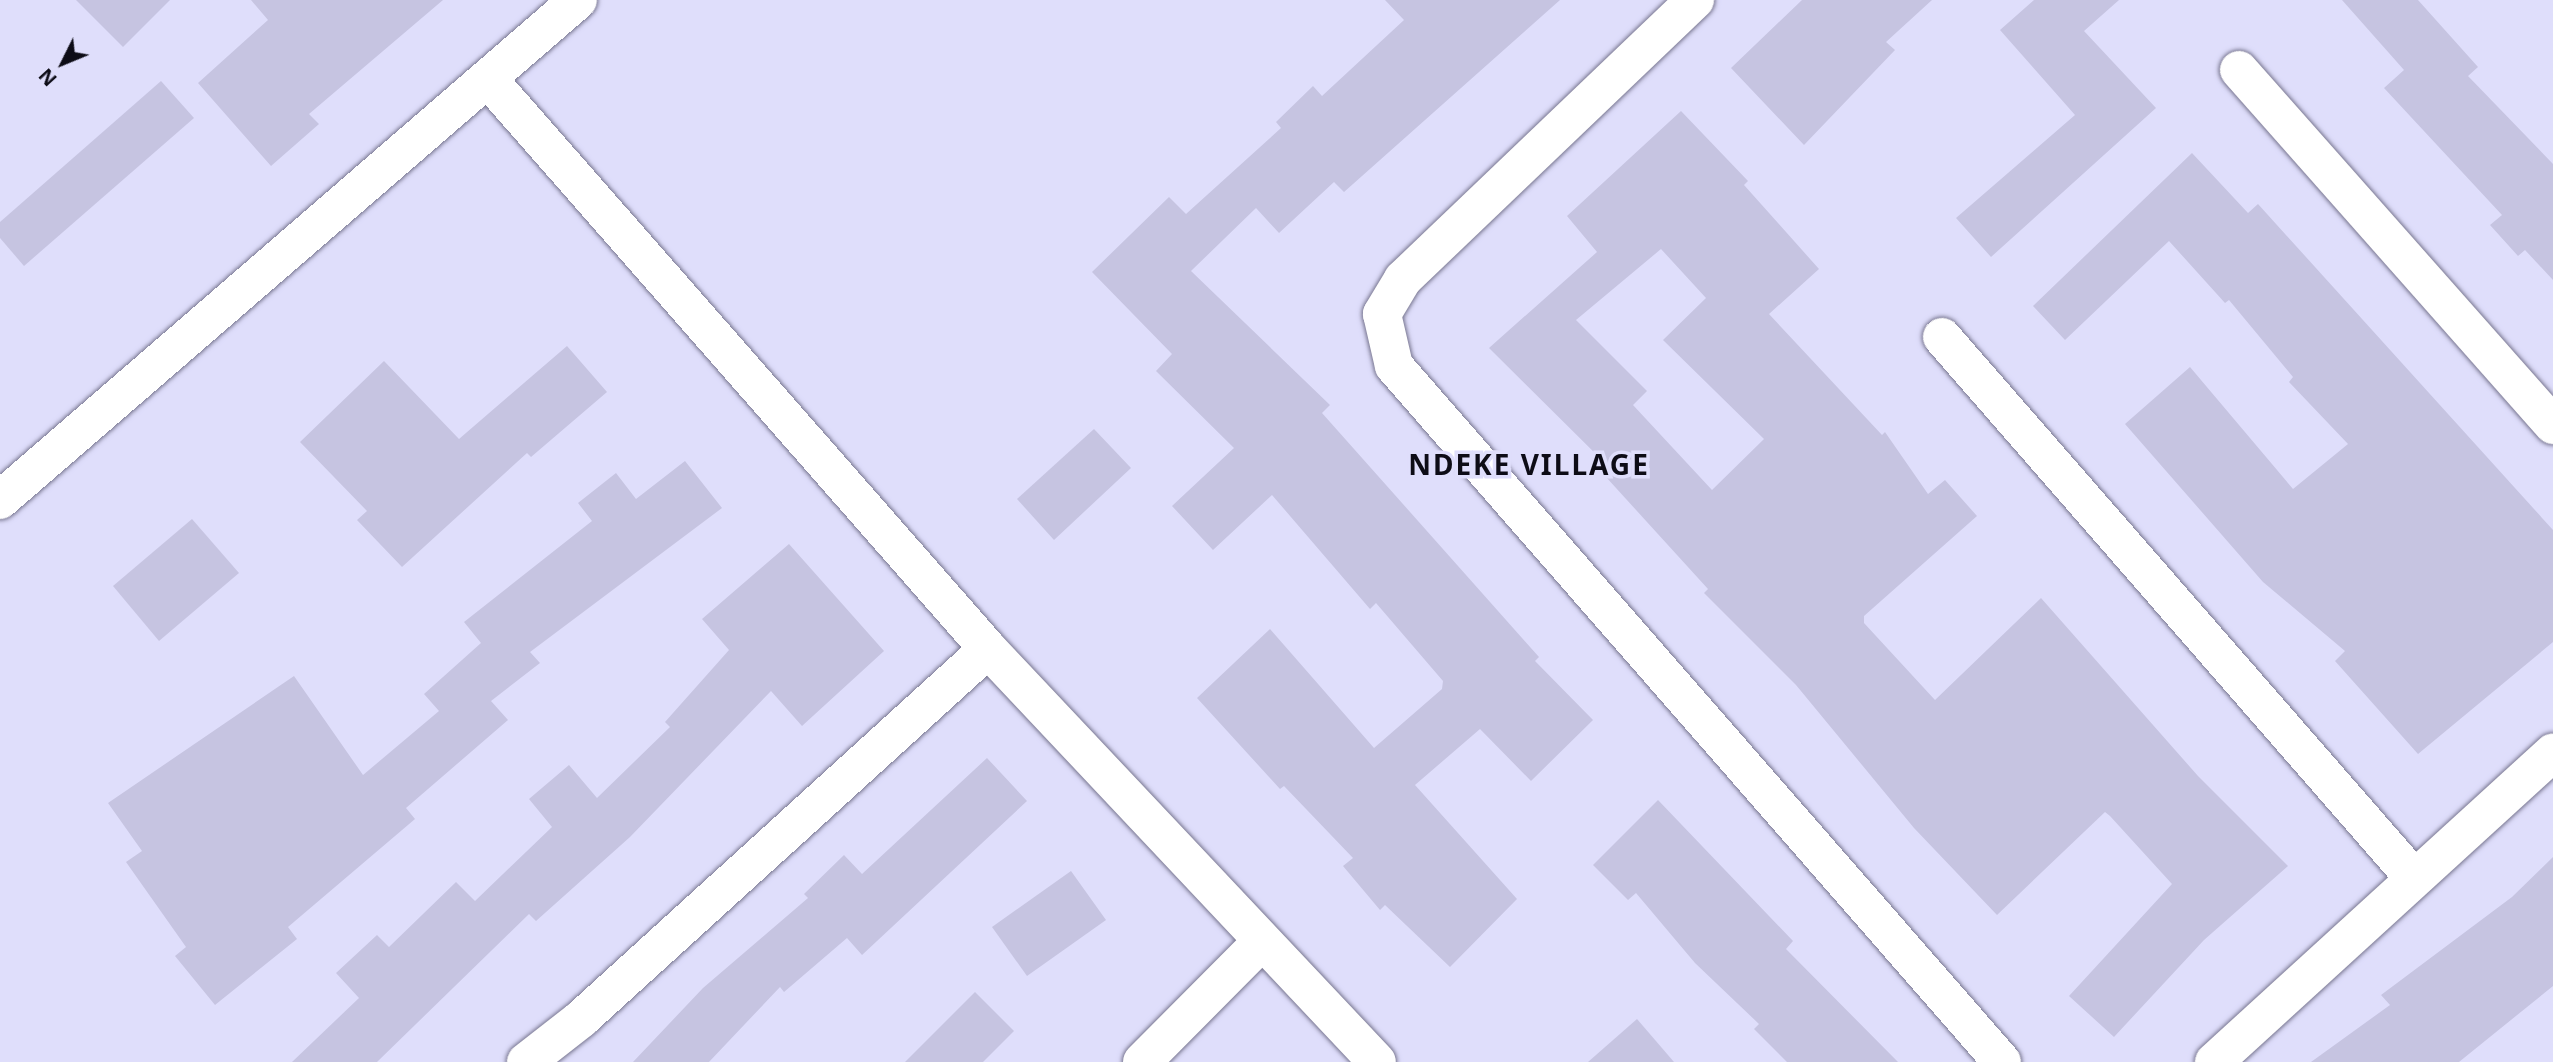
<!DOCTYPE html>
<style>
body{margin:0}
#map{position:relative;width:2553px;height:1062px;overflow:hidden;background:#dfdefb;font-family:"Noto Sans",sans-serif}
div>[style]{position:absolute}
.building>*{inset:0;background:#c6c4e1}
.roads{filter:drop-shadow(0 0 2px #787690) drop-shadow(0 0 2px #787690)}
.street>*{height:38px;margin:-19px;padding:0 19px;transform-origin:19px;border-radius:19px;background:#fff}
span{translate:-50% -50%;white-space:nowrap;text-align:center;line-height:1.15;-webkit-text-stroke:7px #dfdefb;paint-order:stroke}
.district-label{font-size:28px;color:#0d0c16;font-weight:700;letter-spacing:2px}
.north{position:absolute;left:28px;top:28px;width:70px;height:70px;-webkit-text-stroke:5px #dfdefb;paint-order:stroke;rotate:227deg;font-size:19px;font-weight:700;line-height:28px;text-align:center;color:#0d0c16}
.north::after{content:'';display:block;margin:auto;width:24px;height:32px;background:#0d0c16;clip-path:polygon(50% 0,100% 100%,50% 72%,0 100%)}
</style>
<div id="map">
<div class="building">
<i style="clip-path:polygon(76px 0,170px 0,123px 47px)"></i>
<i style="clip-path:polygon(251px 0,443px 0,309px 114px,319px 124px,271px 166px,198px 83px,268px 20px)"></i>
<i style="clip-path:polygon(1385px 0,1560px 0,1344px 192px,1334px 182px,1279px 233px,1256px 208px,1191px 271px,1330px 405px,1322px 413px,1539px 657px,1535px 661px,1593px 720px,1531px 781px,1480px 729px,1415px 785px,1517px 899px,1450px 967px,1385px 905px,1380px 910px,1343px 866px,1353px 858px,1284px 786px,1280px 789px,1197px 698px,1270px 629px,1374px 748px,1442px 689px,1443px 681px,1376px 603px,1370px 609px,1272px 495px,1213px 550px,1172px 506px,1234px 448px,1156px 371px,1172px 354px,1092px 272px,1169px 197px,1186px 214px,1281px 128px,1276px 122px,1313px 86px,1322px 96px,1404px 20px)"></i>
<i style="clip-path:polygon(1802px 0,1932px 0,1886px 42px,1895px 50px,1804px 145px,1731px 68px)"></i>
<i style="clip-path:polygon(2034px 0,2119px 0,2084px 31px,2156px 108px,1991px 257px,1956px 218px,2075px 115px,2000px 30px)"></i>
<i style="clip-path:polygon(2342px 0,2418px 0,2478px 67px,2468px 76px,2553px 164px,2553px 280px,2525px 250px,2518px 256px,2490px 225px,2502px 215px,2384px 88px,2404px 70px)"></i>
<i style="clip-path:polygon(161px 81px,194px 118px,24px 266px,0 238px,0 222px)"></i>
<i style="clip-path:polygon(evenodd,1681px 111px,1748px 181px,1744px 185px,1819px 269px,1769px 314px,1882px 435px,1885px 432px,1928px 494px,1945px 480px,1977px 516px,1864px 616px,1864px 623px,1935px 700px,2041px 598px,2198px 776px,2288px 866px,2204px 940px,2114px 1037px,2069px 996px,2172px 884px,2110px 816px,2105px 812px,1997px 915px,1914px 828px,1796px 685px,1704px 593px,1708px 589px,1606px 477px,1613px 471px,1489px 348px,1597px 252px,1567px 216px,1681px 111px,1661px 249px,1706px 298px,1663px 340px,1764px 439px,1712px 490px,1633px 405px,1647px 391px,1576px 320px,1661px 249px)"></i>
<i style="clip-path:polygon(2192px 153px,2248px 213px,2258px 204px,2553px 530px,2553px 642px,2418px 754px,2335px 661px,2345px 651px,2263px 582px,2125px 424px,2190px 367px,2293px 489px,2348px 444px,2289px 382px,2293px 377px,2229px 300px,2225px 303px,2169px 241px,2065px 340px,2033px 306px)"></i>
<i style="clip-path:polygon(567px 346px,607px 392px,531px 457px,527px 453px,402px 567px,357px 520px,367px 511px,300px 442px,384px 361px,459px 439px)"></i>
<i style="clip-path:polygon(1094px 429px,1131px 468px,1054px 540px,1017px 499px)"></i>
<i style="clip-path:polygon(685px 461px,722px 508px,530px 652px,540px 663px,491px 701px,508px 720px,406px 808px,415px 819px,288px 927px,297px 939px,215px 1005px,175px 956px,186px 947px,126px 862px,142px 851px,108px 803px,294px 676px,363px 775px,439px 711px,424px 694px,481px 643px,464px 622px,592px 521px,578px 503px,616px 473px,636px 499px)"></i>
<i style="clip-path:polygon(192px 519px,239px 573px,159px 641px,113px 586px)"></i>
<i style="clip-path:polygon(789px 544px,884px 651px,802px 726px,771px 691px,630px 837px,536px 921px,529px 914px,377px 1062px,292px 1062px,359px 998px,336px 973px,377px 935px,389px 947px,456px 882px,475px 901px,552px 827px,529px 799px,569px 765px,597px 798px,670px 727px,665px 722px,729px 650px,702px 619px)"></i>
<i style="clip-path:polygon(987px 758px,1027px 801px,862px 955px,847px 938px,784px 992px,780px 987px,709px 1062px,633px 1062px,703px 988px,808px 898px,804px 894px,844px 855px,862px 874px)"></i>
<i style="clip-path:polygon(1658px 800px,1793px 941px,1786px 949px,1898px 1062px,1787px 1062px,1754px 1029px,1759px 1024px,1695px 963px,1636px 893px,1628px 900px,1593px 865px)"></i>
<i style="clip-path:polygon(2553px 857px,2553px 986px,2459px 1062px,2311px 1062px,2390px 1005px,2381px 995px,2512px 897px)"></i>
<i style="clip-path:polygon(1071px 871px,1106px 920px,1027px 976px,992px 927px)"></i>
<i style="clip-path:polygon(975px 992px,1014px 1031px,983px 1062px,905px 1062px)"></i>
<i style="clip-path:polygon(1637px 1019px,1674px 1062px,1588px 1062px)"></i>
</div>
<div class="roads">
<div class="street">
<i style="left:1695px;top:0;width:404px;rotate:136.3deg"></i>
<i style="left:1403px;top:279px;width:41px;rotate:121deg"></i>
<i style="left:1382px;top:314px;width:53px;rotate:77deg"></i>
<i style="left:1394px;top:366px;width:924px;rotate:48.86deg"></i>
<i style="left:2239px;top:70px;width:474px;rotate:48.5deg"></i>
<i style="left:488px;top:79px;width:758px;rotate:48.74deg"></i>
<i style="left:988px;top:649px;width:567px;rotate:46.71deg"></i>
<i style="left:1942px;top:337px;width:717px;rotate:48.9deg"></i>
<i style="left:0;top:500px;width:764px;rotate:-40.86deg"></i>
<i style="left:526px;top:1062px;width:70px;rotate:-38deg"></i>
<i style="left:581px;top:1019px;width:550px;rotate:-42.27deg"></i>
<i style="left:1142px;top:1062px;width:169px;rotate:-45.2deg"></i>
<i style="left:2214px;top:1062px;width:459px;rotate:-42.4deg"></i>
</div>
</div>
<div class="district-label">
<span style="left:1529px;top:464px">NDEKE VILLAGE</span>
</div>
<div class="north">N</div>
</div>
